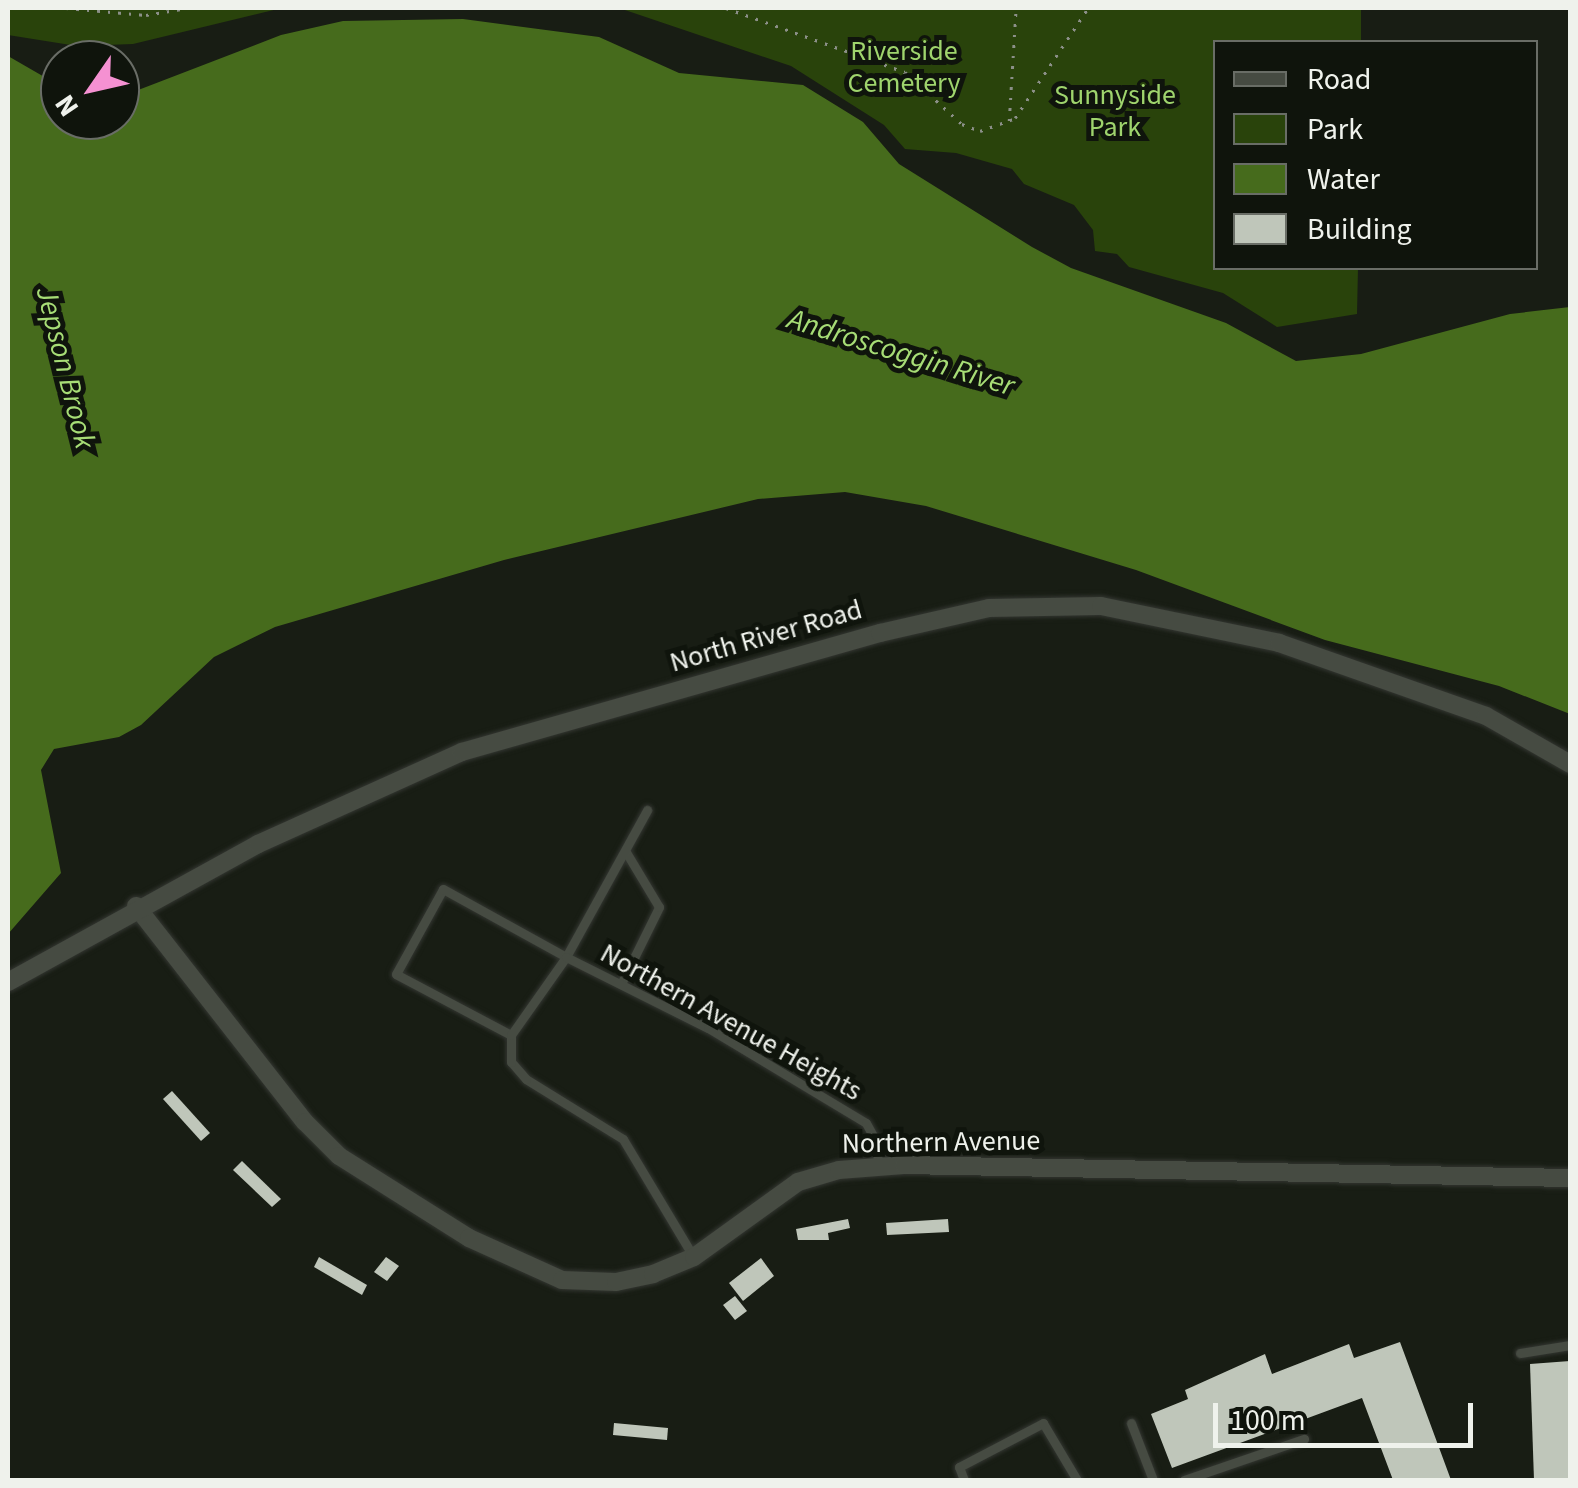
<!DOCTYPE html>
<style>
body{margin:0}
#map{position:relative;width:1578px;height:1488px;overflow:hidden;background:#181d14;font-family:"Source Sans 3",sans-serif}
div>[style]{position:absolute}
.green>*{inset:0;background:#29430b}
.water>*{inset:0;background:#466b1c}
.building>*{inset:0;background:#bfc6ba}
.path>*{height:2.5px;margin-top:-1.25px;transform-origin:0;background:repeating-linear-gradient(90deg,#8c9089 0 2.5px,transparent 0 10.5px)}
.roads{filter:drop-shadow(0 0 2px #333631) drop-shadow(0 0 2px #333631)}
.service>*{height:9px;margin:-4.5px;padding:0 4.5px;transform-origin:4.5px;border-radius:4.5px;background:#464b42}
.minor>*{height:18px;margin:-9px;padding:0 9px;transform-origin:9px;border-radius:9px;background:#464b42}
span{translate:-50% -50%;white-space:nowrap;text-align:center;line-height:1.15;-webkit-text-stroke:10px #0f140c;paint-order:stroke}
.park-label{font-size:28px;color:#9fd46d}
.street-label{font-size:28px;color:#eff2ec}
.water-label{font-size:30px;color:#a7dd76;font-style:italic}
.frame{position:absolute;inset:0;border:10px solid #eff2ec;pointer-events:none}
.legend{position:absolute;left:1213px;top:40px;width:325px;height:230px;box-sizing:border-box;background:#0f140c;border:2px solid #696d66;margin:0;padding:12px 18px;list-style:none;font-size:30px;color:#eff2ec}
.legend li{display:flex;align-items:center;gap:20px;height:50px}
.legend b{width:50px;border:2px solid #696d66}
.north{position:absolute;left:40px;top:40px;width:100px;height:100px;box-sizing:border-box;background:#0f140c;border:2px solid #696d66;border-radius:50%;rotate:236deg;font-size:28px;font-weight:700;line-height:40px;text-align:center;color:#eff2ec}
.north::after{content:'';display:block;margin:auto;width:35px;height:45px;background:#f591d2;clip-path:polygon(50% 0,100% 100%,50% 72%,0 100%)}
.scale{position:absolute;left:1213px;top:1403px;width:260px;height:45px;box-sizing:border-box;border:5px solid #eff2ec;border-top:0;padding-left:12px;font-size:30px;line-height:35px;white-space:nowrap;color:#eff2ec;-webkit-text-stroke:8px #0f140c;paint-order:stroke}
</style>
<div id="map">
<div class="green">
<i style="clip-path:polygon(8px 8px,282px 8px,133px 44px,77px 46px,8px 35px)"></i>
<i style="clip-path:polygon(619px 8px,1361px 8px,1361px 42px,1216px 42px,1216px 268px,1358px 268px,1357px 314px,1277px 327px,1223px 293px,1129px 267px,1117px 254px,1095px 251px,1093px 230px,1074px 205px,1024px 184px,1012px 169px,956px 153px,905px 149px,884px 125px,791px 66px)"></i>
</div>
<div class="water">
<i style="clip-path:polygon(463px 19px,599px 37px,679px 73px,803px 85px,863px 122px,899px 164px,1032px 247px,1071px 268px,1226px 323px,1296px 361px,1361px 354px,1510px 314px,1570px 307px,1570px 714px,1499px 686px,1325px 640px,1136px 570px,926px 506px,845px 492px,758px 499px,504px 560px,275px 627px,214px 657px,141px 725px,119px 737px,54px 749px,41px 770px,61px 873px,8px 934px,8px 56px,60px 86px,60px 120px,120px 120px,120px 97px,281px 35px,343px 21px)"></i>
</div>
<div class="building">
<i style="clip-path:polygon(172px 1091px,210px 1133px,201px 1141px,163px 1099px)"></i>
<i style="clip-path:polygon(242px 1161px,281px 1199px,272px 1207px,233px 1170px)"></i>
<i style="clip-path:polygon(848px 1219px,850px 1228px,828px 1233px,829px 1240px,798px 1240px,796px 1229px)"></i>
<i style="clip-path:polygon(948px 1219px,949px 1232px,887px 1235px,886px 1223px)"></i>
<i style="clip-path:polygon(319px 1257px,367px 1285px,362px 1295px,314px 1267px)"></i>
<i style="clip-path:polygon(386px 1257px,399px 1266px,387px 1281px,374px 1272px)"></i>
<i style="clip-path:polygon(761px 1258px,774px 1276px,743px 1301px,729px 1283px)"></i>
<i style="clip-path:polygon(735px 1296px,747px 1311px,735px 1320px,723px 1305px)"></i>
<i style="clip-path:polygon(1400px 1342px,1451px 1480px,1393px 1480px,1362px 1398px,1172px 1468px,1151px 1414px,1188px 1399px,1185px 1390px,1265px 1354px,1272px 1374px,1349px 1344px,1354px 1358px)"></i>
<i style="clip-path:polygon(1570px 1361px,1570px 1480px,1534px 1480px,1530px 1364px)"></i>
<i style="clip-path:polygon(614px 1423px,668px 1428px,667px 1440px,613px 1435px)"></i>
</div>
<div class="path">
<i style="left:66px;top:8px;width:80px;rotate:5deg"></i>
<i style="left:146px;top:15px;width:42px;rotate:-9.7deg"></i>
<i style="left:726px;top:8px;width:190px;rotate:19.7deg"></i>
<i style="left:905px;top:72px;width:77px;rotate:42.4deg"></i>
<i style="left:962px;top:124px;width:19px;rotate:21deg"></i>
<i style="left:980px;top:131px;width:37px;rotate:-20deg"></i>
<i style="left:1015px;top:118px;width:132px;rotate:-56.4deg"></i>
<i style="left:1009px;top:121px;width:113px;rotate:-86.5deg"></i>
</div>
<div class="roads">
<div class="service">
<i style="left:621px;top:984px;width:86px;rotate:-63.7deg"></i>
<i style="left:659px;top:907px;width:64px;rotate:-121deg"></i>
<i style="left:511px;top:1035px;width:130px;rotate:-152.1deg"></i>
<i style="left:396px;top:974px;width:97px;rotate:-61.1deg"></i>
<i style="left:443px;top:889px;width:141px;rotate:28.9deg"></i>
<i style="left:566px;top:957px;width:168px;rotate:-61.1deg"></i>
<i style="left:693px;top:1256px;width:136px;rotate:-120.9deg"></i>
<i style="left:623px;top:1139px;width:114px;rotate:-148.3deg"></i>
<i style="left:526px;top:1079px;width:23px;rotate:-131deg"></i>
<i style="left:511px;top:1062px;width:27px;rotate:-90deg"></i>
<i style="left:511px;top:1035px;width:95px;rotate:-54.8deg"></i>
<i style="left:566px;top:957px;width:159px;rotate:26.6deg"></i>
<i style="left:708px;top:1028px;width:184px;rotate:31deg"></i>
<i style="left:866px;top:1123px;width:23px;rotate:61deg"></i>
<i style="left:877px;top:1143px;width:23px;rotate:88deg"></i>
<i style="left:1520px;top:1353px;width:51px;rotate:-9.1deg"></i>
<i style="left:1131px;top:1423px;width:61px;rotate:68.9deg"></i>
<i style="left:964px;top:1480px;width:14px;rotate:-111deg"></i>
<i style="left:959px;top:1467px;width:95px;rotate:-27.6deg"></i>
<i style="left:1043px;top:1423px;width:66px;rotate:59.2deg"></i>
<i style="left:1184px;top:1480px;width:127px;rotate:-18.9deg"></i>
</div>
<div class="minor">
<i style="left:136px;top:906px;width:274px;rotate:52deg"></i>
<i style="left:305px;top:1122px;width:48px;rotate:45deg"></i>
<i style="left:339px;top:1156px;width:154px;rotate:32.2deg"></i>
<i style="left:469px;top:1238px;width:102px;rotate:24.3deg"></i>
<i style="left:562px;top:1280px;width:54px;rotate:2.1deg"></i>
<i style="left:616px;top:1282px;width:38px;rotate:-12deg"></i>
<i style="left:653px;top:1274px;width:44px;rotate:-22.5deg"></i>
<i style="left:694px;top:1257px;width:128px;rotate:-35.8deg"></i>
<i style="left:798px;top:1182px;width:43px;rotate:-16.3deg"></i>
<i style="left:839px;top:1170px;width:65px;rotate:-4.4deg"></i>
<i style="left:904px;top:1165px;width:666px;rotate:1.12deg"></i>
<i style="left:8px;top:982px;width:286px;rotate:-28.9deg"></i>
<i style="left:258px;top:844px;width:224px;rotate:-24.3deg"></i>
<i style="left:462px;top:752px;width:435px;rotate:-15.9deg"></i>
<i style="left:880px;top:633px;width:112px;rotate:-12.9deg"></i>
<i style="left:989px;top:608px;width:112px;rotate:-1deg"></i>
<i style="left:1101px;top:606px;width:182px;rotate:11.7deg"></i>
<i style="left:1279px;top:643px;width:219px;rotate:19.4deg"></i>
<i style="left:1486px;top:716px;width:97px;rotate:29.7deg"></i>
</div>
</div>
<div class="park-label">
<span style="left:904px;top:67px">Riverside<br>Cemetery</span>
<span style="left:1115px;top:111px">Sunnyside<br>Park</span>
</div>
<div class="street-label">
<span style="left:766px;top:636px;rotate:-16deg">North River Road</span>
<span style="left:731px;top:1022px;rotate:29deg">Northern Avenue Heights</span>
<span style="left:941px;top:1142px;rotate:-1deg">Northern Avenue</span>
</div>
<div class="water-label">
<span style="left:901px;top:353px;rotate:17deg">Androscoggin River</span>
<span style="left:65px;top:368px;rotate:76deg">Jepson Brook</span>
</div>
<div class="frame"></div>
<ul class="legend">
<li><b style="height:12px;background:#464b42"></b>Road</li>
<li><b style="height:28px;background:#29430b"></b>Park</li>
<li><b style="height:28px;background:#466b1c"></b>Water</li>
<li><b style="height:28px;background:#bfc6ba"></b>Building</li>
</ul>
<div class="north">N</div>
<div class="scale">100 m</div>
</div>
